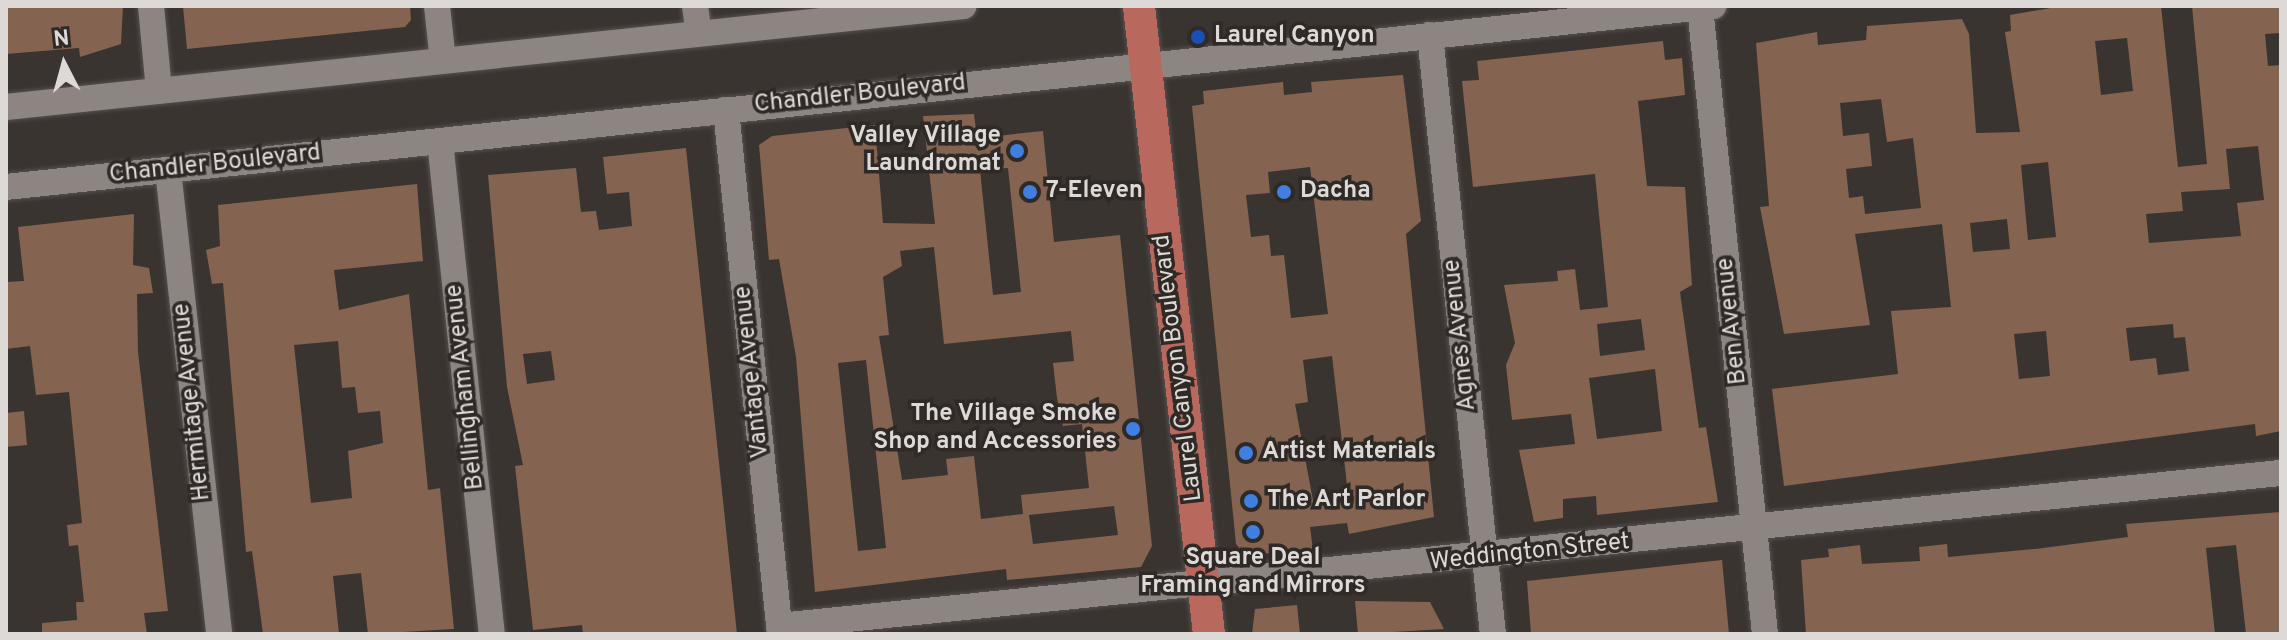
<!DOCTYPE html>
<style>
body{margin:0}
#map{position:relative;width:2287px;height:640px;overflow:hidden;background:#3a3431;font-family:Overpass,sans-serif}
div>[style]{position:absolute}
.building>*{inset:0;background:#846350}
.roads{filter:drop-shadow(0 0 2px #56504e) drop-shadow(0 0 2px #56504e)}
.minor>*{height:26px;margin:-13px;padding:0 13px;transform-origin:13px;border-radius:13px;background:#8c8582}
.major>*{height:32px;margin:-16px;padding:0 16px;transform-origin:16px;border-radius:16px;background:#b9685e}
.dots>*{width:22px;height:22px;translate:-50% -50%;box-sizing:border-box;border:4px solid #302a27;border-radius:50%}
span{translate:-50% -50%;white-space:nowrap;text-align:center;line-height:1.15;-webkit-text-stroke:7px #302a27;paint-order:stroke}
.poi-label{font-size:24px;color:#ddd9d7;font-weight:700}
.left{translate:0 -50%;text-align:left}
.right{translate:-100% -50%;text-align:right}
.street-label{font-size:24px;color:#ddd9d7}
.frame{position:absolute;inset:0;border:8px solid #ddd9d7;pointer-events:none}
.north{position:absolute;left:24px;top:24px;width:80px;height:80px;-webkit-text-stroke:6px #302a27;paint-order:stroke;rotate:354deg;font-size:22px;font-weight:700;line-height:32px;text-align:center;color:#ddd9d7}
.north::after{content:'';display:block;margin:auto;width:28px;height:36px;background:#ddd9d7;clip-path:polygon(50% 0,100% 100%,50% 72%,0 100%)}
</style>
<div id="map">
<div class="building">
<i style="clip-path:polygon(6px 6px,123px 6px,121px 44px,80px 57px,79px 48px,6px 54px)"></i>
<i style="clip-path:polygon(183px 6px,410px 6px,411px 20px,405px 27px,187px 49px)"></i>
<i style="clip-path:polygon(evenodd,2062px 6px,2161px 6px,2178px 167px,2207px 164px,2192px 6px,2281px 6px,2281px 33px,2265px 34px,2268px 66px,2281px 65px,2281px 431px,2256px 436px,2255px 424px,1784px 486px,1772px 389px,1898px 374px,1891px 311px,1951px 307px,1942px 224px,1855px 234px,1870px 325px,1784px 334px,1760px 207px,1769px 206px,1756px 43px,1817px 32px,1818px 45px,1866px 40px,1867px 26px,1962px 19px,1969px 34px,1976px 133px,2020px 132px,2005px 32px,2011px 31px,2010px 15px,2062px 6px,2127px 38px,2133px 91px,2101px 95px,2095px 41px,2127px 38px,2062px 6px,1881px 99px,1887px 142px,1913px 138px,1921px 208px,1865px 214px,1863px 196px,1849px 198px,1846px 169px,1872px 166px,1869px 133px,1843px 136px,1840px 103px,1881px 99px,2062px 6px,2258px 146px,2264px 200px,2237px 203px,2241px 236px,2149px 243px,2146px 214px,2183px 211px,2181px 192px,2230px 189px,2226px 149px,2258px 146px,2062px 6px,2048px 162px,2056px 237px,2028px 240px,2021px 165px,2048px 162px,2062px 6px,2007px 219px,2010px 249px,1973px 252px,1970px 223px,2007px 219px,2062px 6px,2173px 324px,2174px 338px,2185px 337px,2189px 371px,2158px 375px,2156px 358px,2130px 361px,2126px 328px,2173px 324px,2062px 6px,2046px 331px,2050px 376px,2019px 379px,2014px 334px,2046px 331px)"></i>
<i style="clip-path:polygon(evenodd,1663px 41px,1665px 60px,1682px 58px,1685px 95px,1638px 101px,1647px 186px,1685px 187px,1692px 285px,1680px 292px,1699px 428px,1706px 427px,1718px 502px,1597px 515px,1596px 496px,1563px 499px,1563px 518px,1534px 522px,1519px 450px,1575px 444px,1571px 414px,1512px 420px,1506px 365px,1515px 343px,1504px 285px,1558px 281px,1557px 271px,1575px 269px,1580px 310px,1608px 307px,1595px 174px,1473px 187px,1462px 81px,1479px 80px,1477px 61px,1663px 41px,1641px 319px,1645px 350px,1600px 356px,1597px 324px,1641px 319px,1663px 41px,1655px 369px,1662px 431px,1597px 439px,1589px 378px,1655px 369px)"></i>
<i style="clip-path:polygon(evenodd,1403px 75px,1421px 221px,1406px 234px,1434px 517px,1349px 534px,1347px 523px,1310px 527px,1313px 550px,1245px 555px,1236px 544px,1192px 106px,1204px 104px,1203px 91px,1283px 82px,1284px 95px,1312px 92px,1311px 82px,1403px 75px,1310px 167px,1328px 314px,1291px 318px,1284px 255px,1271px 256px,1269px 235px,1251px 237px,1246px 195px,1270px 193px,1268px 172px,1310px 167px,1403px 75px,1332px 356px,1349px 502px,1314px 506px,1295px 404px,1308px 402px,1303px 360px,1332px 356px)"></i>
<i style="clip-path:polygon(evenodd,974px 114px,977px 138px,1043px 131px,1054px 242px,1120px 235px,1152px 546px,1141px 567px,1007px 580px,1006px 569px,815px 592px,796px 357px,779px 259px,769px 260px,759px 145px,772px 136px,875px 125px,883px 223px,935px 224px,923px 116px,974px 114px,1008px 168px,1021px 292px,993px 295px,980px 170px,1008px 168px,974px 114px,934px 247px,944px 344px,1071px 331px,1074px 361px,1053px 363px,1057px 398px,1063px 426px,1082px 424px,1089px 488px,1021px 495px,1023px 514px,981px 519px,974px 456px,946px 459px,948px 475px,902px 480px,879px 336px,889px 335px,883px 277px,902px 266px,900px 251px,934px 247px,974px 114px,866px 360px,886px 548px,858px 551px,838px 363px,866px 360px,974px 114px,1114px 506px,1118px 535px,1033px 544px,1029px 515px,1114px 506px)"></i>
<i style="clip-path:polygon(evenodd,686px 148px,737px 634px,583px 634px,582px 625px,533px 630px,515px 466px,523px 465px,507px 387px,488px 175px,576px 168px,581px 212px,596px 211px,599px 230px,632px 226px,629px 192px,607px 194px,603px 157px,686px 148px,551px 351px,555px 380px,527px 384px,523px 354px,551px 351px)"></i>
<i style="clip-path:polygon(evenodd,417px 184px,423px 261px,334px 270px,339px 310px,409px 294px,428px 490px,440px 488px,454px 629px,368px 634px,361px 573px,333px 576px,339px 634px,263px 634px,252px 551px,246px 552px,223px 283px,212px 284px,206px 250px,220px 246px,218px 205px,417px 184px,338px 341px,342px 388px,355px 387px,358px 413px,380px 411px,383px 443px,348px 451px,352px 498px,311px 503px,294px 345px,338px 341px)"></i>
<i style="clip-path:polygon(134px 214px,133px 265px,149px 268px,153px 293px,137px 294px,138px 352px,168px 611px,144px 613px,147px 634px,42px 634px,42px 623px,77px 620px,76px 602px,84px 602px,78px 545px,69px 546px,67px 525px,82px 523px,69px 392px,36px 395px,30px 346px,6px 349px,6px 282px,24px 281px,18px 227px)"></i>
<i style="clip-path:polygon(24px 411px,27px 445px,6px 447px,6px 413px)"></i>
<i style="clip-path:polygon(2281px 512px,2281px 634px,2246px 634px,2236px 545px,2206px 548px,2215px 634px,1806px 634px,1801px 560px,1829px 557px,1828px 549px,1860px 545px,1862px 564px,1920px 561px,1919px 547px,1947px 544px,1948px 557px,2035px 549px,2128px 537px,2126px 524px)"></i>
<i style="clip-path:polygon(1722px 560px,1729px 634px,1531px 634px,1527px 581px)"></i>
<i style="clip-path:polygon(1355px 601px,1430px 602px,1444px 629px,1358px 634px)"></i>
<i style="clip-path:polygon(1297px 605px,1300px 634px,1252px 634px,1255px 609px)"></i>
</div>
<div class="roads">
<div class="minor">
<i style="left:151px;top:6px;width:85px;rotate:84.6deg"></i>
<i style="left:437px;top:6px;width:55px;rotate:83.8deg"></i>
<i style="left:695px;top:6px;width:27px;rotate:82deg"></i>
<i style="left:1700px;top:7px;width:630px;rotate:84.08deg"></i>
<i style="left:1430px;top:35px;width:602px;rotate:84deg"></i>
<i style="left:6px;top:107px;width:963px;rotate:-6.02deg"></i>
<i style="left:726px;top:110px;width:527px;rotate:84.12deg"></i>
<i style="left:440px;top:141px;width:496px;rotate:84deg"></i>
<i style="left:168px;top:170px;width:467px;rotate:83.7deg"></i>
<i style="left:6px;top:187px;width:1717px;rotate:-6.05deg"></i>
<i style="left:779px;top:626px;width:1510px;rotate:-5.82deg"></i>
</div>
<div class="major">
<i style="left:1139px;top:6px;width:632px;rotate:83.64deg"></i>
</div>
</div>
<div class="dots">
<i style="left:1198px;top:37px;background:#1a4fb4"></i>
<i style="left:1017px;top:151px;background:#3f7fe0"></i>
<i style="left:1030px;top:192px;background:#3f7fe0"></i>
<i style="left:1284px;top:192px;background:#3f7fe0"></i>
<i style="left:1133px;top:429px;background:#3f7fe0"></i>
<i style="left:1246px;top:453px;background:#3f7fe0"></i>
<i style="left:1251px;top:501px;background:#3f7fe0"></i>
<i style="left:1253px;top:532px;background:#3f7fe0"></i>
</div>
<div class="poi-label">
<span class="left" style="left:1214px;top:37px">Laurel Canyon</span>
<span class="right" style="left:1001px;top:151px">Valley Village<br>Laundromat</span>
<span class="left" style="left:1046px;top:192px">7-Eleven</span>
<span class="left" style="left:1300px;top:192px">Dacha</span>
<span class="right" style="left:1117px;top:429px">The Village Smoke<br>Shop and Accessories</span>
<span class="left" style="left:1262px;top:453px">Artist Materials</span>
<span class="left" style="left:1267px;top:501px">The Art Parlor</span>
<span style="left:1253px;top:573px">Square Deal<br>Framing and Mirrors</span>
</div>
<div class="street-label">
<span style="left:860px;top:95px;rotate:-6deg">Chandler Boulevard</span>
<span style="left:215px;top:165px;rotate:-6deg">Chandler Boulevard</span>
<span style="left:1733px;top:321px;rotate:-96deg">Ben Avenue</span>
<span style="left:1461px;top:335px;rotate:-96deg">Agnes Avenue</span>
<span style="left:1179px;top:368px;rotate:-97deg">Laurel Canyon Boulevard</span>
<span style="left:753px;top:372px;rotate:-96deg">Vantage Avenue</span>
<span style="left:466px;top:387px;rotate:-96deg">Bellingham Avenue</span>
<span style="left:193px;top:402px;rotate:-96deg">Hermitage Avenue</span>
<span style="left:1530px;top:553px;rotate:-6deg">Weddington Street</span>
</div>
<div class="frame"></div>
<div class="north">N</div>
</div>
